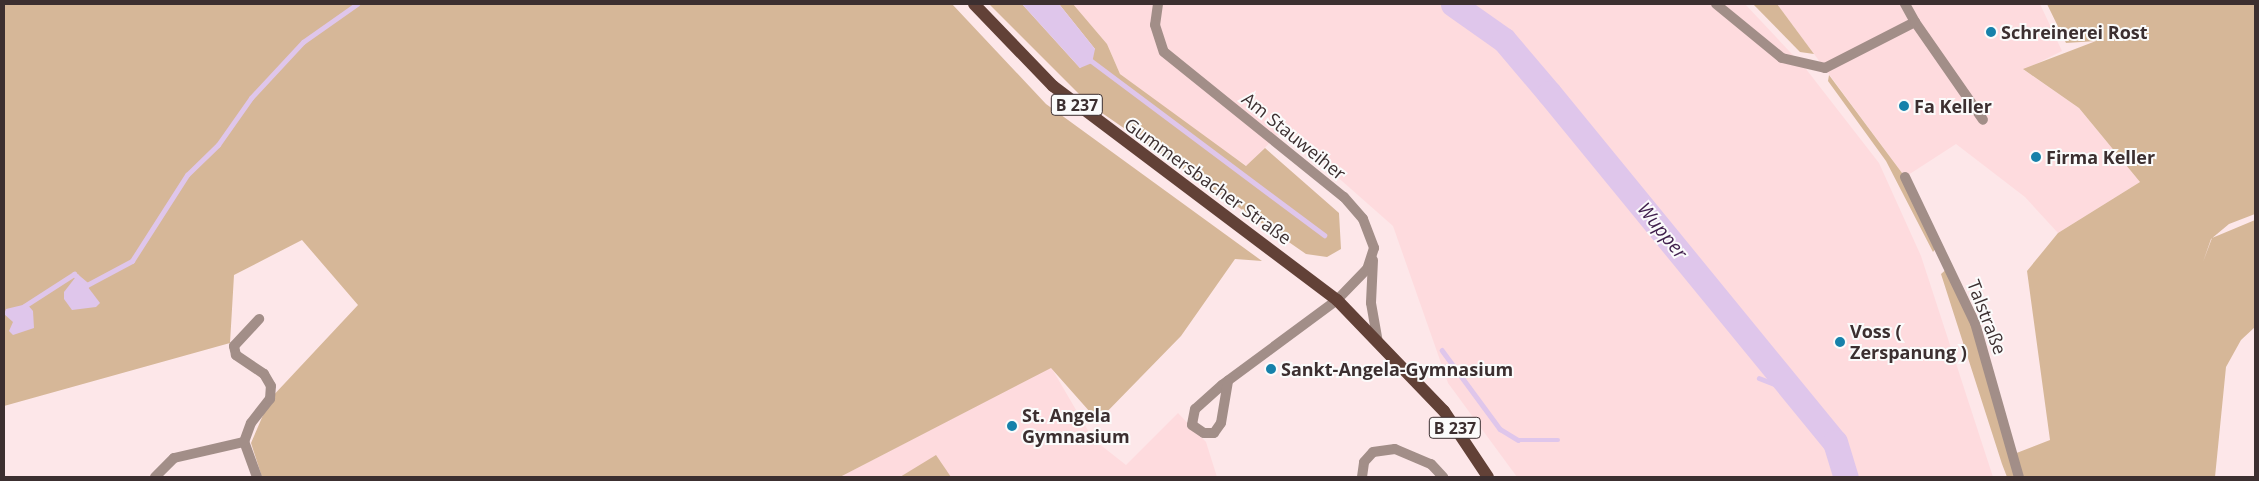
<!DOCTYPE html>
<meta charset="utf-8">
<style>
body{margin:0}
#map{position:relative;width:2259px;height:481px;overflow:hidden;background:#fde7e9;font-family:"Open Sans",sans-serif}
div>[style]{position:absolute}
.built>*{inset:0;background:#fedbde}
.green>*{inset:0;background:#d6b798}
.water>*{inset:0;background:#dfc6eb}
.stream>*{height:4.5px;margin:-2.25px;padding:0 2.25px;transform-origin:2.25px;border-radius:2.25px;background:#dfc6eb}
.river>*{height:25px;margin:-12.5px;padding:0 12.5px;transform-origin:12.5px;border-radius:12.5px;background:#dfc6eb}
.street>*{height:10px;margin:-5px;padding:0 5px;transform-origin:5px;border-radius:5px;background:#a28e88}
.primary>*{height:12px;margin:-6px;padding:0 6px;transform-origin:6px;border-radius:6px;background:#624137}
.dots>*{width:14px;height:14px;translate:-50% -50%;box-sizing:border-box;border:2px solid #fbfbfb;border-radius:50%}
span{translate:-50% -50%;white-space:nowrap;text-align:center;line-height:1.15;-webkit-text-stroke:4px #fbfbfb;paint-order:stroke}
.shield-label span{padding:1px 4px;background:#fbfbfb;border:1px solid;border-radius:4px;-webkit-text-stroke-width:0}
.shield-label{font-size:16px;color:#3c2f30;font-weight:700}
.poi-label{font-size:18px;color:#3c2f30;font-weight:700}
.left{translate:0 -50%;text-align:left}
.street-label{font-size:18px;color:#3c2f30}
.water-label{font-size:19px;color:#401f4d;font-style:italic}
.frame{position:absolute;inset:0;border:5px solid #3c2f30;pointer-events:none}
</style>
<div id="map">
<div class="built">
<i style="clip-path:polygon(1073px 4px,1745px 4px,1806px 69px,1879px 163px,1921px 256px,1993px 477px,1517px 477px,1448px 383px,1393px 226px,1283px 129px,1247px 166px,1199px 134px,1120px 74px,1107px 44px)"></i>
<i style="clip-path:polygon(1777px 4px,2040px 4px,2062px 51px,2024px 70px,2079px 108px,2140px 182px,2058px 233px,2025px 197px,1956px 144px,1905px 177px)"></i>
<i style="clip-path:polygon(1051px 367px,1093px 439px,1126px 465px,1178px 413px,1206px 442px,1217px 477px,840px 477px)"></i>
</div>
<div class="green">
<i style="clip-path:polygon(4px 4px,952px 4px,1046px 104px,1262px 261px,1235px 259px,1181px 336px,1098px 421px,1051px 368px,840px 477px,262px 477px,251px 443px,270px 399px,358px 305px,302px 240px,234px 275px,230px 343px,4px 406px)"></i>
<i style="clip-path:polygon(989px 4px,1022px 4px,1080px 68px,1095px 49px,1059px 4px,1073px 4px,1107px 44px,1120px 74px,1246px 166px,1265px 148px,1339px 213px,1341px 249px,1327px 257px,1306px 254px,1089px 104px)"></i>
<i style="clip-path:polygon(1753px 4px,1777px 4px,1814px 54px,1800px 52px)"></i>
<i style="clip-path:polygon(2047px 4px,2255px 4px,2255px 214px,2229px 224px,2211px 239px,2203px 262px,2212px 238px,2255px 220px,2255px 327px,2241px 340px,2226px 367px,2215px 477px,2007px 477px,2002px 464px,1941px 274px,1949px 267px,1975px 323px,2014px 454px,2050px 440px,2027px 271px,2058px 233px,2140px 182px,2079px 108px,2023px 69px,2096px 41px,2066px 43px)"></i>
<i style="clip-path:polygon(1829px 75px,1905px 177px,1938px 245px,1933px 252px,1886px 161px,1828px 81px)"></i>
<i style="clip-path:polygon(936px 455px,951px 477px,900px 477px)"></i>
</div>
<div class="water">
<i style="clip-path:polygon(1022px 4px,1059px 4px,1095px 49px,1092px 63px,1080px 68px)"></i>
<i style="clip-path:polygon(78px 274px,100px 303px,96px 307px,72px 310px,64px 299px,64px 292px)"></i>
<i style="clip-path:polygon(27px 304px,33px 311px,34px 328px,13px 335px,9px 331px,13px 322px,4px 314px,6px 309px)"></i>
</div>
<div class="stream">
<i style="left:1089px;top:59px;width:294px;rotate:36.8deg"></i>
<i style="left:23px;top:307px;width:61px;rotate:-32.9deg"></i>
<i style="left:74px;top:274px;width:17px;rotate:40deg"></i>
<i style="left:87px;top:285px;width:51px;rotate:-28.1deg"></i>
<i style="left:132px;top:261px;width:102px;rotate:-57.4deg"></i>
<i style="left:187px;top:175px;width:43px;rotate:-44.1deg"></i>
<i style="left:218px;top:145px;width:57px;rotate:-54.9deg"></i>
<i style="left:251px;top:98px;width:76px;rotate:-47.1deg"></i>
<i style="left:303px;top:42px;width:66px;rotate:-35.1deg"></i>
<i style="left:1442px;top:350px;width:98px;rotate:53.7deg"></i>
<i style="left:1500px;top:429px;width:21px;rotate:31deg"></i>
<i style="left:1518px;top:440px;width:40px"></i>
<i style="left:1759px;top:378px;width:36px;rotate:21deg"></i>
</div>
<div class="river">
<i style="left:1453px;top:4px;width:62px;rotate:35.2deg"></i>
<i style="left:1504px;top:40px;width:70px;rotate:49.7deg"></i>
<i style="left:1549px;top:93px;width:451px;rotate:50.7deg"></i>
<i style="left:1835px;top:442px;width:37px;rotate:73deg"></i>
</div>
<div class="street">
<i style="left:1158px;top:4px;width:21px;rotate:98deg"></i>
<i style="left:1155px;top:25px;width:28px;rotate:72deg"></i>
<i style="left:1164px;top:52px;width:231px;rotate:38.9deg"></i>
<i style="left:1344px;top:197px;width:29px;rotate:49deg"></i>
<i style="left:1363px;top:219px;width:31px;rotate:69deg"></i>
<i style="left:1374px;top:248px;width:22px;rotate:108deg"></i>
<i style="left:1367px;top:269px;width:43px;rotate:134.1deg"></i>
<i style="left:1337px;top:300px;width:143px;rotate:143.5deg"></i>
<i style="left:1222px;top:385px;width:36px;rotate:138deg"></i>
<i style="left:1195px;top:409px;width:16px;rotate:101deg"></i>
<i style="left:1192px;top:425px;width:14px;rotate:34deg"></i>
<i style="left:1204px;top:433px;width:10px"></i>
<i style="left:1214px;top:433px;width:12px;rotate:-55deg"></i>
<i style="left:1221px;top:423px;width:43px;rotate:-80.5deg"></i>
<i style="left:1716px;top:4px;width:85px;rotate:39.3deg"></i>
<i style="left:1782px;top:58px;width:44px;rotate:13.1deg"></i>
<i style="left:1825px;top:68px;width:101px;rotate:-27.1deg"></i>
<i style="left:1915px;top:22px;width:21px;rotate:-119deg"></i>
<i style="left:1915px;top:22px;width:119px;rotate:55.2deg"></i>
<i style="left:1905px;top:177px;width:162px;rotate:64.4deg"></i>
<i style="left:1975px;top:323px;width:160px;rotate:74.1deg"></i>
<i style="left:1373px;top:260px;width:43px;rotate:92.7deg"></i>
<i style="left:1371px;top:303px;width:39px;rotate:80deg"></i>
<i style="left:155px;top:477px;width:27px;rotate:-45deg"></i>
<i style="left:174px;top:458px;width:72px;rotate:-12.9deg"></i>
<i style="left:257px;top:477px;width:37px;rotate:-110deg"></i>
<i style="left:244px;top:442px;width:20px;rotate:-70deg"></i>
<i style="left:251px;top:423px;width:31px;rotate:-52deg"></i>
<i style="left:270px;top:399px;width:13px;rotate:-86deg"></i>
<i style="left:271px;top:386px;width:14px;rotate:-120deg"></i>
<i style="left:264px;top:374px;width:34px;rotate:-146deg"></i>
<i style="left:236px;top:355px;width:9px;rotate:-103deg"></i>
<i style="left:234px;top:346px;width:37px;rotate:-47deg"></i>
<i style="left:1362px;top:477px;width:15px;rotate:-82deg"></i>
<i style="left:1364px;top:462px;width:13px;rotate:-48deg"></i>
<i style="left:1373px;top:452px;width:22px;rotate:-8deg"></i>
<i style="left:1395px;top:449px;width:39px;rotate:23deg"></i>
<i style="left:1431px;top:464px;width:18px;rotate:47deg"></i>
</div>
<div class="primary">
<i style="left:974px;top:4px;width:114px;rotate:46.1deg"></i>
<i style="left:1053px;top:86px;width:356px;rotate:37deg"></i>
<i style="left:1337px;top:300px;width:154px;rotate:46.1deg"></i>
<i style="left:1444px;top:411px;width:79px;rotate:56.3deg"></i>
</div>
<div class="dots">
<i style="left:1991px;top:32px;background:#1681aa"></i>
<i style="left:1904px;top:106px;background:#1681aa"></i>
<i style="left:2036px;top:157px;background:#1681aa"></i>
<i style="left:1840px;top:342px;background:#1681aa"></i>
<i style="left:1271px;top:369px;background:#1681aa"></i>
<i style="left:1012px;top:426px;background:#1681aa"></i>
</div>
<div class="shield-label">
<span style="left:1077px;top:105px">B 237</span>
<span style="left:1455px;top:428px">B 237</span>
</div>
<div class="poi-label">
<span class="left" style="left:2001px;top:32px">Schreinerei Rost</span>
<span class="left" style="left:1914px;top:106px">Fa Keller</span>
<span class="left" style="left:2046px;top:157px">Firma Keller</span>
<span class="left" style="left:1850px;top:342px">Voss (<br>Zerspanung )</span>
<span class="left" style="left:1281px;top:369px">Sankt-Angela-Gymnasium</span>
<span class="left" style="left:1022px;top:426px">St. Angela<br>Gymnasium</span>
</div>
<div class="street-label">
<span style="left:1294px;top:136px;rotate:39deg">Am Stauweiher</span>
<span style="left:1208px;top:181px;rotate:36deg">Gummersbacher Straße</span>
<span style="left:1987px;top:317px;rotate:69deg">Talstraße</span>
</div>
<div class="water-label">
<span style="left:1662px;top:231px;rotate:51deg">Wupper</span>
</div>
<div class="frame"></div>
</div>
